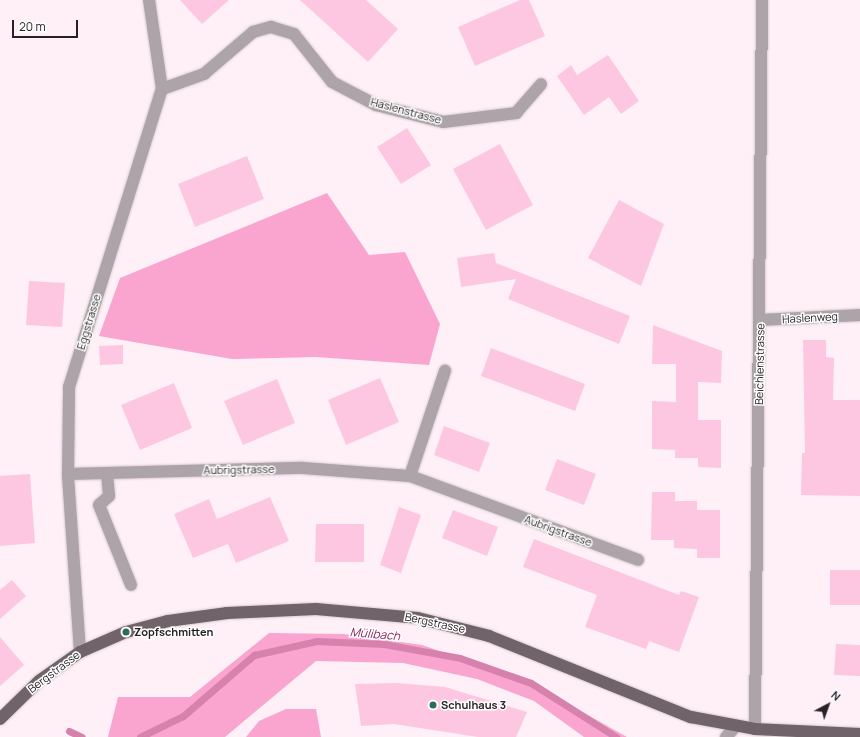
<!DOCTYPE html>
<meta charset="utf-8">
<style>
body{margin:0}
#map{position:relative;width:860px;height:737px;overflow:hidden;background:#fef0f6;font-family:Manrope,sans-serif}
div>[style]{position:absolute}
.green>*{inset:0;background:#faa4d0}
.stream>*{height:7px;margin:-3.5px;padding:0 3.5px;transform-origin:3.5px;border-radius:3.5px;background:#d682ad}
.building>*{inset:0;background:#fec7e1}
.roads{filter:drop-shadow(0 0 1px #d7cbd0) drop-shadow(0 0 1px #d7cbd0)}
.minor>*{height:12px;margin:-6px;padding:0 6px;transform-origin:6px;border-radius:6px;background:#aca4a8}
.major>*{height:12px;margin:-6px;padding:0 6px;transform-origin:6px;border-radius:6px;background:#706369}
.dots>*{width:11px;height:11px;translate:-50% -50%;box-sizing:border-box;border:2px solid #fff;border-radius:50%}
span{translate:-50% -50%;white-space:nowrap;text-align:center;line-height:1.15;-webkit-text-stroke:3px #fff;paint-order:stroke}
.street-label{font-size:11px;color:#282124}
.poi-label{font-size:11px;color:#282124;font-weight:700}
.left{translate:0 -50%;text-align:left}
.water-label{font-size:12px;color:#892661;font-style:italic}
.north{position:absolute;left:808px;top:685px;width:40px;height:40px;-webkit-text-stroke:3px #fff;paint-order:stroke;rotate:41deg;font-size:11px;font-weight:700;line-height:16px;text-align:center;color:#282124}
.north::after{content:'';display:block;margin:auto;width:14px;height:18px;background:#282124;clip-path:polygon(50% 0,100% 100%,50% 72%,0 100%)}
.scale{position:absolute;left:12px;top:20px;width:66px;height:18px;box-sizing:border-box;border:2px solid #282124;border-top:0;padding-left:5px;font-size:12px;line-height:14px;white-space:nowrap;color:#282124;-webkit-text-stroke:3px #fff;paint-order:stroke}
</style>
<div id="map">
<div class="green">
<i style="clip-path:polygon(327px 193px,369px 255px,405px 252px,440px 324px,429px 365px,316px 357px,232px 359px,99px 336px,120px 278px)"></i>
<i style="clip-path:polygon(269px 633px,343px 634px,422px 645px,527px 681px,627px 737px,584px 737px,534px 701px,477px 679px,403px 663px,316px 661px,225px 737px,108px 737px,118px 697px,190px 697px)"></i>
<i style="clip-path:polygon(286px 709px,316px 709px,321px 737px,246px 737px,259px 721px)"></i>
</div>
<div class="stream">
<i style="left:69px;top:731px;width:14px;rotate:25deg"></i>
<i style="left:140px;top:737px;width:48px;rotate:-26deg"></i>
<i style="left:183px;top:716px;width:94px;rotate:-40.7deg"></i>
<i style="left:254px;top:655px;width:65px;rotate:-12.5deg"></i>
<i style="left:317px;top:641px;width:67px;rotate:2.6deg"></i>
<i style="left:384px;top:644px;width:77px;rotate:10.4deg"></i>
<i style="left:460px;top:658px;width:75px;rotate:19.4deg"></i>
<i style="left:531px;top:683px;width:101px;rotate:32.4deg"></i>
</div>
<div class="building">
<i style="clip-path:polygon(180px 0,229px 0,202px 24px)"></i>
<i style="clip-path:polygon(300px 0,366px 0,398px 29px,368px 62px)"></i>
<i style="clip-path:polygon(520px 0,529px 0,545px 36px,475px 66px,458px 27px)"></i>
<i style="clip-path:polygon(608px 55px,639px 101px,621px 114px,609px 97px,584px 115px,557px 76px,571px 65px,577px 75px)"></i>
<i style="clip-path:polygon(407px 128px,431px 165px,401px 184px,377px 147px)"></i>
<i style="clip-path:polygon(500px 144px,533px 205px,486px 230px,453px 169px)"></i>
<i style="clip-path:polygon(247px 156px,264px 199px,195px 227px,178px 184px)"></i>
<i style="clip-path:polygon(619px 200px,664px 224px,641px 286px,588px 258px)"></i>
<i style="clip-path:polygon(494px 253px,496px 263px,630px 316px,619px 344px,508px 299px,516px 279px,461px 287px,457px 258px)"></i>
<i style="clip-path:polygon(29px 281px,65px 283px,62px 327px,26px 325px)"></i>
<i style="clip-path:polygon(653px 325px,722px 351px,721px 383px,698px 382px,698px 420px,721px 420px,721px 468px,698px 467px,698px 458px,675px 458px,675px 450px,652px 449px,652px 401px,676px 402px,676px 364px,652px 364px)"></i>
<i style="clip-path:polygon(803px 340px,826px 340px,826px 357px,834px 358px,833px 400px,860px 400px,860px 496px,801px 495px,802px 453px,805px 453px)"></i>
<i style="clip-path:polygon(123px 345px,123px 364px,100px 365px,99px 346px)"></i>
<i style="clip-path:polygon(491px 348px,585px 384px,575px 411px,481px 376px)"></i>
<i style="clip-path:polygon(380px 378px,399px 422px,346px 445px,328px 400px)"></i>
<i style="clip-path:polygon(277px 379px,295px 423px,243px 445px,224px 401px)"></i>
<i style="clip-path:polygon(174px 383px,192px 428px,140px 450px,121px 405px)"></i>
<i style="clip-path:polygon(444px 426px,490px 443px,479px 472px,434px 455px)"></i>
<i style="clip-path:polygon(557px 459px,596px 474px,584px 505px,545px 490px)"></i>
<i style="clip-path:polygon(30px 474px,35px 543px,0 546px,0 476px)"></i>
<i style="clip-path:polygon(652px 492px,675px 492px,675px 501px,697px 501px,697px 510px,720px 510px,720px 558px,697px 558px,697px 549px,674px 548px,674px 540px,651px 540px)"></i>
<i style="clip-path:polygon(270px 497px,289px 541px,236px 563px,228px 544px,193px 558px,174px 514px,209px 499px,217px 519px)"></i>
<i style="clip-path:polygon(399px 507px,421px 515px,401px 573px,380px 565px)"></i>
<i style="clip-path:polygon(453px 510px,498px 527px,487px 556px,442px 538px)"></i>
<i style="clip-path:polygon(316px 524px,364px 524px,364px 562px,315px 562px)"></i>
<i style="clip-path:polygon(534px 539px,679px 595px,681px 591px,699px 597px,679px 652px,649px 641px,646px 649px,585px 627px,597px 595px,523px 567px)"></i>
<i style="clip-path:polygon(830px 570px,860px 570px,860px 605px,830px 605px)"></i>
<i style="clip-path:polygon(12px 580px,26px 596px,0 619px,0 590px)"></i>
<i style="clip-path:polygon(0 637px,24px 665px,0 686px)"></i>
<i style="clip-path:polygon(836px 644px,860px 645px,860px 676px,834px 675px)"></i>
<i style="clip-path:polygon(397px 683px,445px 687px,527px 712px,516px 737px,478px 737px,394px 724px,361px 726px,355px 684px)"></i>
</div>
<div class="roads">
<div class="minor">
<i style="left:162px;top:89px;width:45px;rotate:-19.7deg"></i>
<i style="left:204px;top:74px;width:65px;rotate:-40.6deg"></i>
<i style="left:253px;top:32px;width:19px;rotate:-16deg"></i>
<i style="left:271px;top:27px;width:24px;rotate:17deg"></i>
<i style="left:294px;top:34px;width:61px;rotate:51.6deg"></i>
<i style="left:332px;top:82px;width:50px;rotate:27.6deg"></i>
<i style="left:376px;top:105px;width:69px;rotate:14.2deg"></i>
<i style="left:443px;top:122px;width:74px;rotate:-7deg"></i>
<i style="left:516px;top:113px;width:38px;rotate:-49deg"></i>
<i style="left:760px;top:320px;width:100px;rotate:-2.9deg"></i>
<i style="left:107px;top:473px;width:23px;rotate:85deg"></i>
<i style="left:109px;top:496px;width:13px;rotate:138deg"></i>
<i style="left:99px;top:505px;width:86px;rotate:68.2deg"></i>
<i style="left:68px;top:474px;width:235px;rotate:-1.5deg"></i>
<i style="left:303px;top:468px;width:107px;rotate:4.3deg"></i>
<i style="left:410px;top:476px;width:243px;rotate:20.2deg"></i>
<i style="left:410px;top:476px;width:111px;rotate:-71.6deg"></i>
<i style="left:80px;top:652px;width:178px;rotate:-93.9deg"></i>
<i style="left:68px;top:474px;width:87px;rotate:-89.3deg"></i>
<i style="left:69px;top:387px;width:312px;rotate:-72.7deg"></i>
<i style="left:162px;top:89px;width:90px;rotate:-98.3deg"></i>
<i style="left:755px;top:729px;width:729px;rotate:-89.45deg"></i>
<i style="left:726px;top:737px;width:15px;rotate:-48deg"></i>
</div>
<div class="major">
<i style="left:0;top:719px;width:54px;rotate:-44.3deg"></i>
<i style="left:39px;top:681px;width:50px;rotate:-35.3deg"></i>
<i style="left:80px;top:652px;width:50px;rotate:-23.5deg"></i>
<i style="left:126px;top:632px;width:43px;rotate:-14.7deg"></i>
<i style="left:168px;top:621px;width:60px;rotate:-7.7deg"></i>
<i style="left:227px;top:613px;width:89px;rotate:-2.6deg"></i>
<i style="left:316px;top:609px;width:102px;rotate:5deg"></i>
<i style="left:418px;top:618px;width:73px;rotate:14.2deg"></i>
<i style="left:489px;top:636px;width:218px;rotate:21.9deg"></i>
<i style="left:691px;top:717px;width:65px;rotate:10.6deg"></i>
<i style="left:755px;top:729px;width:105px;rotate:2.7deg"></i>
</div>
</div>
<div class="dots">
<i style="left:126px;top:632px;background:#2e6b57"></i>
<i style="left:433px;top:705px;background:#2e6b57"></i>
</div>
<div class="street-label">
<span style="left:406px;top:111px;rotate:15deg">Haslenstrasse</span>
<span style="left:810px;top:318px;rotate:-3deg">Haslenweg</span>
<span style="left:89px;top:322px;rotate:-73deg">Eggstrasse</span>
<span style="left:760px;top:364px;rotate:-89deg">Beichlenstrasse</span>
<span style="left:239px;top:470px;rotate:-1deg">Aubrigstrasse</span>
<span style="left:558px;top:531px;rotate:20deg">Aubrigstrasse</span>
<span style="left:435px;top:623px;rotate:12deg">Bergstrasse</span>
<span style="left:54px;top:672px;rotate:-37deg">Bergstrasse</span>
</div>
<div class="poi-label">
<span class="left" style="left:134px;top:632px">Zopfschmitten</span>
<span class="left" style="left:441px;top:705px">Schulhaus 3</span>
</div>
<div class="water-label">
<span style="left:375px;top:634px;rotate:5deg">Mülibach</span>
</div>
<div class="north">N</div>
<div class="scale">20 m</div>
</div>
